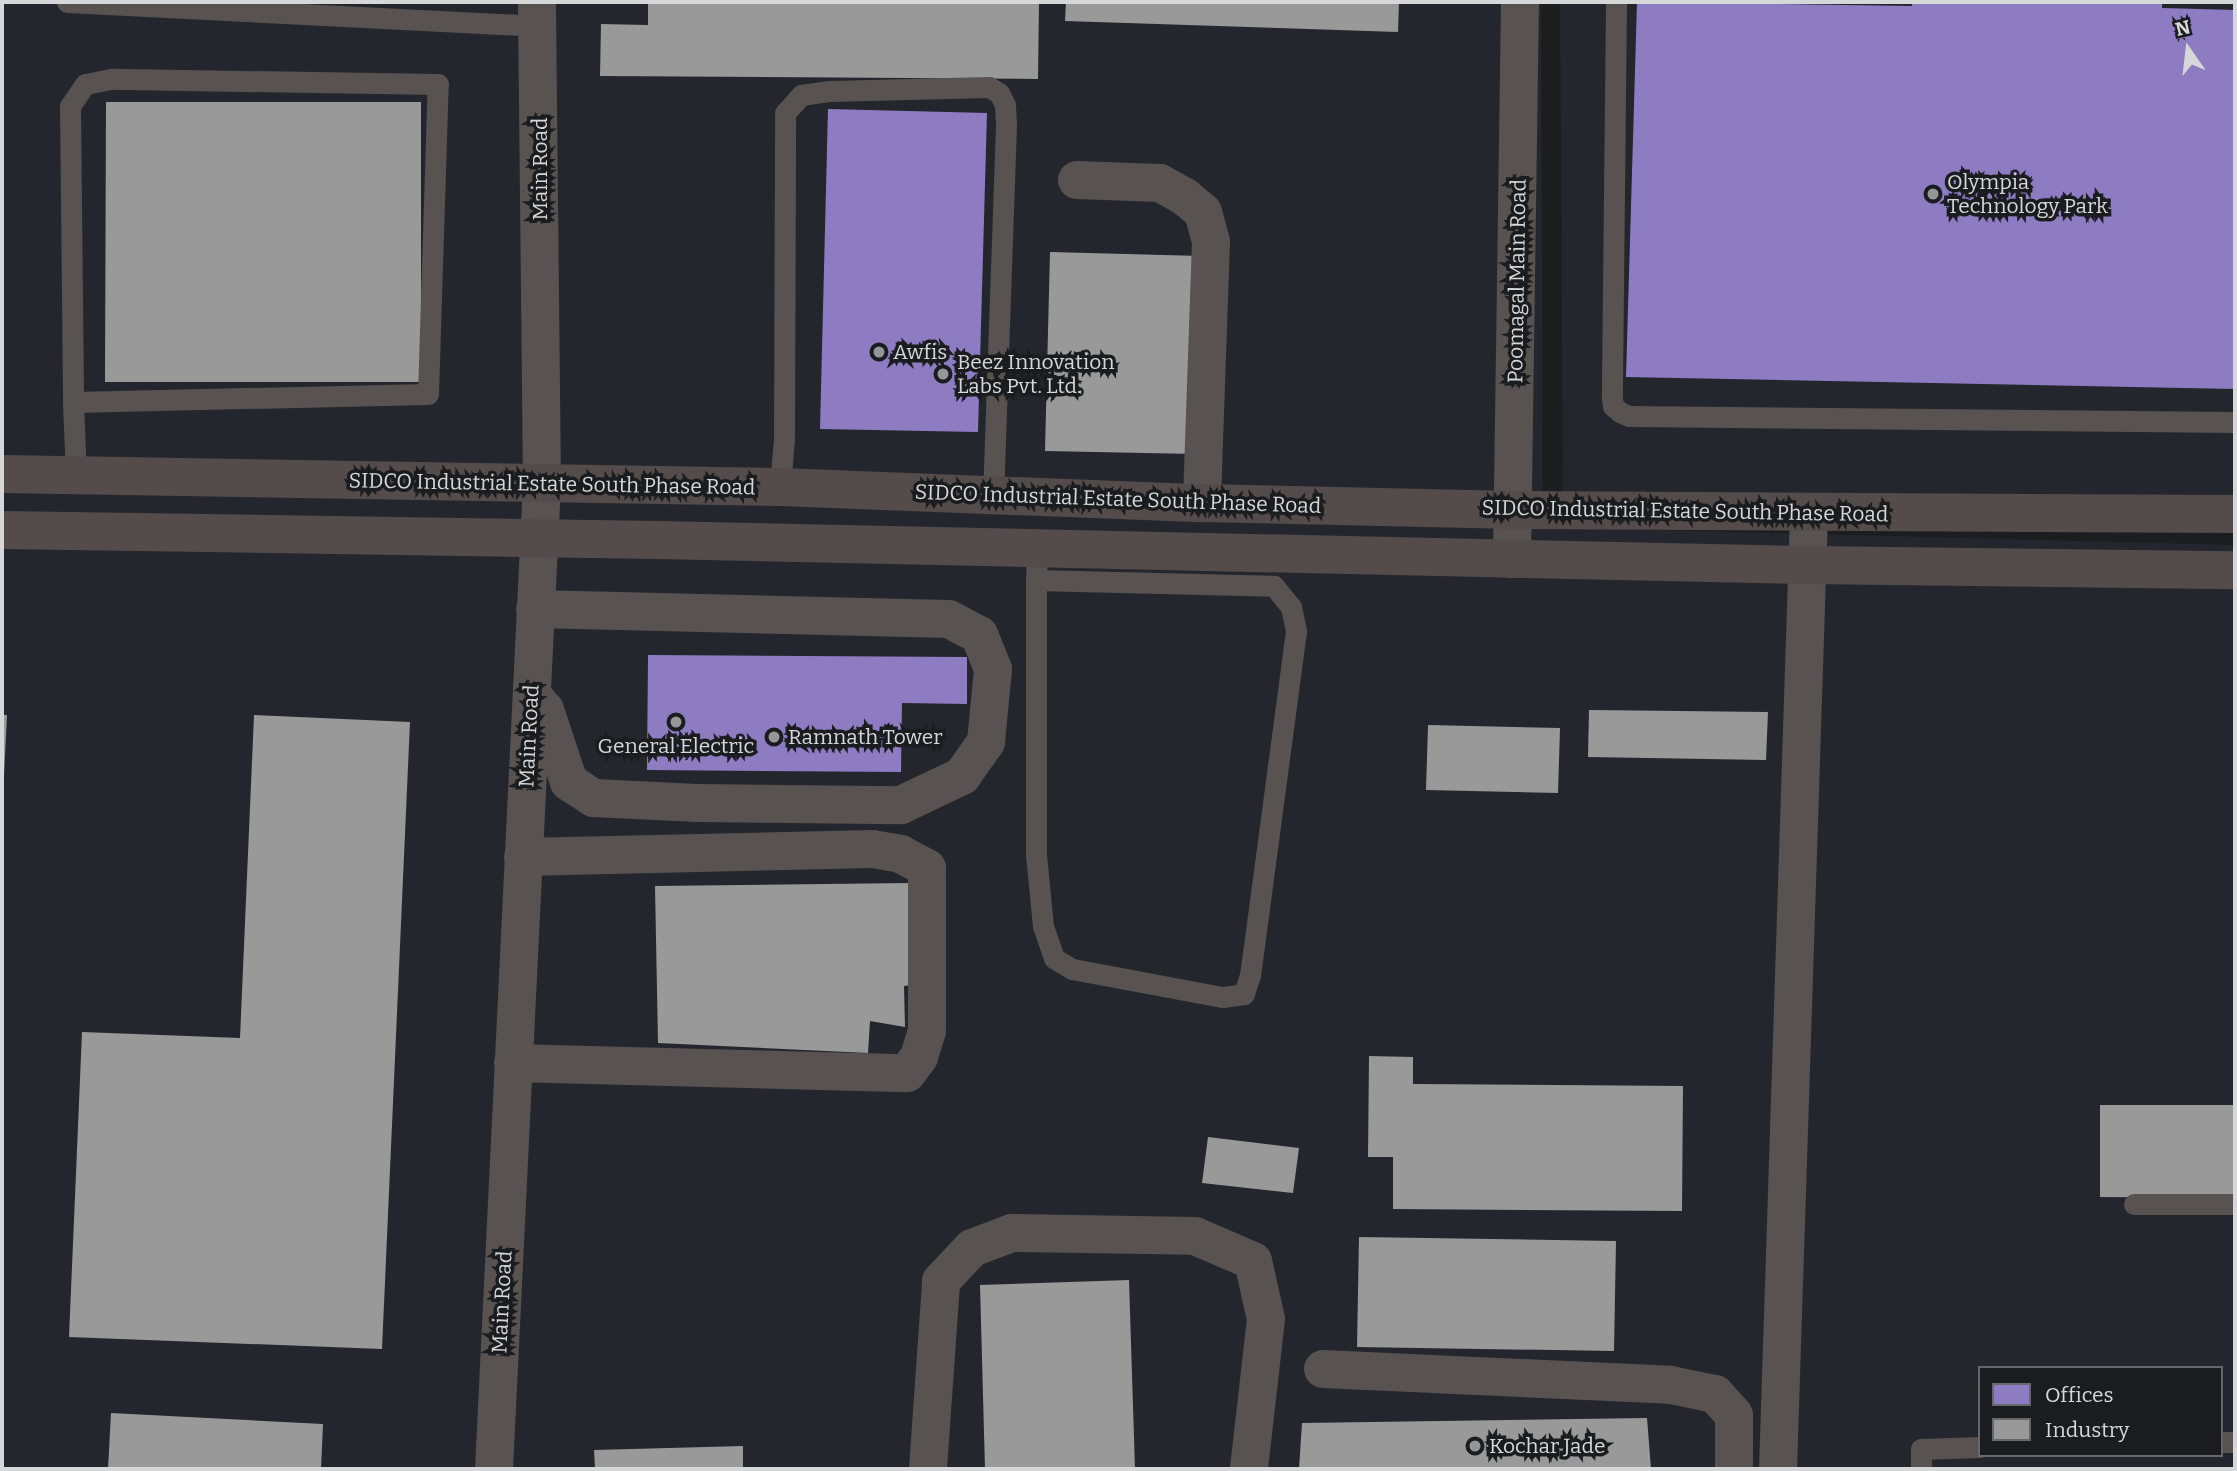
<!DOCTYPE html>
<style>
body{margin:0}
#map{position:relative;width:2237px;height:1471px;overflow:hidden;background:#1c1d1e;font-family:Bitter,serif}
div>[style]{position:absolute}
.built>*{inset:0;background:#23262c}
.offices>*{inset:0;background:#8e7cc3}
.industry>*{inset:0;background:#999}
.service>*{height:21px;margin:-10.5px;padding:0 10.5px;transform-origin:10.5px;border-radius:10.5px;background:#585251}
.minor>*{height:38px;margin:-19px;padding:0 19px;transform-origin:19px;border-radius:19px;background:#585251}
.secondary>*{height:38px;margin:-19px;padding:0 19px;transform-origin:19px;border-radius:19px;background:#544c4a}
.dots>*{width:19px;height:19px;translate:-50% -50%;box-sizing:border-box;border:4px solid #1b1c1f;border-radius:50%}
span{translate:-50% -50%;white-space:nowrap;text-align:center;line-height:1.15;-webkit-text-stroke:7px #1b1c1f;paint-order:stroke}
.street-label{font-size:21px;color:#d6d7d9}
.poi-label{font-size:21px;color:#d6d7d9}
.left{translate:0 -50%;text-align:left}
.frame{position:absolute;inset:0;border:4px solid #d6d7d9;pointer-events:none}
.legend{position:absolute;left:1978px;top:1366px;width:245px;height:91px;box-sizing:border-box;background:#1b1c1f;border:2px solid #666769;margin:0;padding:9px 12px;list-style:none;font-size:21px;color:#d6d7d9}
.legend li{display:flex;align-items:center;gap:14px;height:35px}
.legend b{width:35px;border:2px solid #666769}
.north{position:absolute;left:2153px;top:14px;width:70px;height:70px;-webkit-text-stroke:5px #1b1c1f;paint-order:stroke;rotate:346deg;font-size:19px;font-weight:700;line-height:28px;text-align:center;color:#d6d7d9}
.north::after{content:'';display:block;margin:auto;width:24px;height:32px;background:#d6d7d9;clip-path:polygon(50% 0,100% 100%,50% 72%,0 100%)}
</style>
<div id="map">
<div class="built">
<i style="clip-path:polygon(evenodd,2px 2px,1541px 2px,1543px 527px,2235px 545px,2235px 1469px,2px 1469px,2px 2px,1980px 1368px,2221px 1368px,2221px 1455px,1980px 1455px,1980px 1368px)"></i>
<i style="clip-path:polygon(1560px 2px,2235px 2px,2235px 524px,1563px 511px)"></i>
</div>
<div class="offices">
<i style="clip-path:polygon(1637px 2px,1912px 6px,1912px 2px,2162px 2px,2162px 8px,2235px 10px,2235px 389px,1626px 377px)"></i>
<i style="clip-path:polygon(828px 109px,987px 113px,978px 432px,820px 429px)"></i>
<i style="clip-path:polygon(648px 655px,967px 657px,967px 704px,902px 703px,901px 772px,647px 770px)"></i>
</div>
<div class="industry">
<i style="clip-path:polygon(648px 2px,1039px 2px,1038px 79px,600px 76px,601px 24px,648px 25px)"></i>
<i style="clip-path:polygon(1066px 2px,1399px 2px,1398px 32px,1065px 21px)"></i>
<i style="clip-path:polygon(106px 102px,421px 102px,421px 382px,105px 382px)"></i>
<i style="clip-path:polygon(1050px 252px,1201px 256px,1195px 454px,1045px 451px)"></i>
<i style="clip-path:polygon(1589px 710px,1768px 712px,1766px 760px,1588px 757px)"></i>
<i style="clip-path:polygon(2px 715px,7px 715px,4px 776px,2px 776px)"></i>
<i style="clip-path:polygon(254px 715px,410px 722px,382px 1349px,69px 1337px,82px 1032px,240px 1038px)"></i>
<i style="clip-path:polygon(1428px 725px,1560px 728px,1558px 793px,1426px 790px)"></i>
<i style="clip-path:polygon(911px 883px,912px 985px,904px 986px,905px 1027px,870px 1021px,868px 1053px,658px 1043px,655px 886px)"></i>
<i style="clip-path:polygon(1369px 1056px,1413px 1057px,1413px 1084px,1683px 1086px,1682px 1211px,1393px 1209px,1393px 1157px,1368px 1157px)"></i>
<i style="clip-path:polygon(2100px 1105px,2235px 1105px,2235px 1198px,2100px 1197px)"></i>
<i style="clip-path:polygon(1208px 1137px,1299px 1148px,1293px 1193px,1202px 1183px)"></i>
<i style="clip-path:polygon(1359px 1237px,1616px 1241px,1614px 1351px,1357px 1347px)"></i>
<i style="clip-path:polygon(1129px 1280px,1135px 1469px,985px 1469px,980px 1285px)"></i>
<i style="clip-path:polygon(111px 1413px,323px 1424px,321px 1469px,108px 1469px)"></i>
<i style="clip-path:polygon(1647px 1418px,1651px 1469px,1299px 1469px,1302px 1423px)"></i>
<i style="clip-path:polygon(743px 1446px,743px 1469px,595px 1469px,594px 1450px)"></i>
</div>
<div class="service">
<i style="left:67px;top:2px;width:471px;rotate:2.9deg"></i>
<i style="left:1616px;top:2px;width:396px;rotate:90.6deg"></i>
<i style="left:1612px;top:398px;width:8px;rotate:83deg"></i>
<i style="left:1613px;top:406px;width:9px;rotate:41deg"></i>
<i style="left:1620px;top:412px;width:10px;rotate:24deg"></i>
<i style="left:1629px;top:416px;width:606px;rotate:0.57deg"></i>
<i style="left:73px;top:402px;width:355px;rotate:-1.3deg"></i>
<i style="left:428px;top:394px;width:310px;rotate:-88.2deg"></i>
<i style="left:438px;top:84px;width:327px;rotate:-179.1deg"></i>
<i style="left:111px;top:79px;width:26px;rotate:169deg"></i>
<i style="left:85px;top:84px;width:27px;rotate:124deg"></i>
<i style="left:70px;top:106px;width:296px;rotate:89.4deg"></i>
<i style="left:73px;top:402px;width:74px;rotate:87.7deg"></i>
<i style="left:780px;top:487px;width:49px;rotate:-85.3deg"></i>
<i style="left:784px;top:438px;width:325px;rotate:-89.8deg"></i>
<i style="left:785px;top:113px;width:24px;rotate:-48deg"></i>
<i style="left:801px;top:95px;width:29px;rotate:-8deg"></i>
<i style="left:830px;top:91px;width:159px;rotate:-1.4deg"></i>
<i style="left:989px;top:87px;width:12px;rotate:31deg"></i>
<i style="left:999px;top:93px;width:13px;rotate:63deg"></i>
<i style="left:1005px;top:105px;width:20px;rotate:87deg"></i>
<i style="left:1006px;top:125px;width:369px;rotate:92deg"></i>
<i style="left:1036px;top:580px;width:238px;rotate:1.4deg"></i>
<i style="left:1274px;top:586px;width:27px;rotate:51deg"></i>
<i style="left:1291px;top:607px;width:25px;rotate:78deg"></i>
<i style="left:1296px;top:631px;width:347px;rotate:97.6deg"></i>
<i style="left:1250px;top:975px;width:20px;rotate:108deg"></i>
<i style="left:1244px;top:994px;width:22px;rotate:172deg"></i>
<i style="left:1222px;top:997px;width:153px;rotate:-169.4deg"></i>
<i style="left:1072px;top:969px;width:21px;rotate:-149deg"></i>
<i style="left:1054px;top:958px;width:34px;rotate:-109deg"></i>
<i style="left:1043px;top:926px;width:71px;rotate:-95.6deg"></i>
<i style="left:1036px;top:855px;width:275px;rotate:-90deg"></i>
<i style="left:1036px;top:580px;width:31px;rotate:-88deg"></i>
<i style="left:2134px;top:1204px;width:101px"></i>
<i style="left:2221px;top:1442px;width:14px"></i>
<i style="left:1921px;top:1469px;width:20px;rotate:-90deg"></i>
<i style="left:1921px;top:1449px;width:59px;rotate:-1.9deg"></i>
</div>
<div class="minor">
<i style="left:1077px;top:180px;width:83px;rotate:2.1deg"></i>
<i style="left:1160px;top:183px;width:29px;rotate:29deg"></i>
<i style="left:1185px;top:197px;width:23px;rotate:40deg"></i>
<i style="left:1203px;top:212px;width:31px;rotate:75deg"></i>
<i style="left:1211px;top:242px;width:261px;rotate:92deg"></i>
<i style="left:1512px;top:559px;width:557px;rotate:-89.18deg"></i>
<i style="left:534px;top:697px;width:17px;rotate:50deg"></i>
<i style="left:545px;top:710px;width:76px;rotate:71.6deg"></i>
<i style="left:569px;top:782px;width:30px;rotate:33deg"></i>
<i style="left:594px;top:798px;width:103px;rotate:2.8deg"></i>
<i style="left:697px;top:803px;width:204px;rotate:0.6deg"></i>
<i style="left:901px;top:805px;width:68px;rotate:-25.4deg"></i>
<i style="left:962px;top:776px;width:42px;rotate:-54.8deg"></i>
<i style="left:986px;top:742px;width:73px;rotate:-84.5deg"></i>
<i style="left:993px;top:669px;width:37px;rotate:-112deg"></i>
<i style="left:979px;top:635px;width:34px;rotate:-152deg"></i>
<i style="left:949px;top:619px;width:414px;rotate:-178.6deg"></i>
<i style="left:513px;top:1063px;width:394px;rotate:1.5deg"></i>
<i style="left:907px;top:1073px;width:20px;rotate:-53deg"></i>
<i style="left:919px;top:1057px;width:27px;rotate:-73deg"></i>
<i style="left:927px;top:1031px;width:163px;rotate:-90deg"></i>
<i style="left:927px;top:868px;width:30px;rotate:-152deg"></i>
<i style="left:901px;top:854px;width:28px;rotate:-170deg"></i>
<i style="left:873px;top:849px;width:350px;rotate:178.7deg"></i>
<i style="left:1323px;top:1369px;width:348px;rotate:2.6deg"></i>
<i style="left:1671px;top:1385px;width:45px;rotate:11.6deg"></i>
<i style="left:1715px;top:1394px;width:28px;rotate:48deg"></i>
<i style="left:1734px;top:1415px;width:54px;rotate:90deg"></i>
<i style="left:494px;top:1469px;width:986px;rotate:-87.21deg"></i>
<i style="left:542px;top:484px;width:482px;rotate:-90.6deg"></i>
<i style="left:928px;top:1469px;width:188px;rotate:-86deg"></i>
<i style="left:941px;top:1281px;width:45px;rotate:-46.8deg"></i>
<i style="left:972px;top:1248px;width:43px;rotate:-20.6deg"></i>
<i style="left:1012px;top:1233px;width:183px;rotate:0.9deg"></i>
<i style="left:1195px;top:1236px;width:63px;rotate:23.3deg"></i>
<i style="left:1253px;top:1261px;width:59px;rotate:77.4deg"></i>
<i style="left:1266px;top:1319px;width:151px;rotate:96.5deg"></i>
<i style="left:1778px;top:1469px;width:956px;rotate:-88.14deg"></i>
</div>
<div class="secondary">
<i style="left:2px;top:474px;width:778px;rotate:0.96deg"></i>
<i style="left:780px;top:487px;width:422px;rotate:2.2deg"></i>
<i style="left:1202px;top:503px;width:312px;rotate:1.3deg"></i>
<i style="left:1514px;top:510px;width:721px;rotate:0.32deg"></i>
<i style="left:2px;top:530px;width:656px;rotate:0.87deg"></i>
<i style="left:658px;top:540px;width:1150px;rotate:1.25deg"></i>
<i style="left:1808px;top:565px;width:427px;rotate:0.7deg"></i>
</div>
<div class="dots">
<i style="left:1933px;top:194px;background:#959698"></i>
<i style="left:879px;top:352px;background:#959698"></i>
<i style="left:943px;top:374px;background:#959698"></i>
<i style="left:676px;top:722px;background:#959698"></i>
<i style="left:774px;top:737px;background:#959698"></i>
<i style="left:1475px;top:1446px;background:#959698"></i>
</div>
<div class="street-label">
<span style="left:540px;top:169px;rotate:-90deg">Main Road</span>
<span style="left:1517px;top:281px;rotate:-89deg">Poomagal Main Road</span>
<span style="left:552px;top:484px;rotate:1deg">SIDCO Industrial Estate South Phase Road</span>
<span style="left:1118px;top:499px;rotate:2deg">SIDCO Industrial Estate South Phase Road</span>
<span style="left:1685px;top:511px;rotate:1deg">SIDCO Industrial Estate South Phase Road</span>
<span style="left:529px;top:736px;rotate:-87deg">Main Road</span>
<span style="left:502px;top:1302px;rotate:-87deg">Main Road</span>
</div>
<div class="poi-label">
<span class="left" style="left:1947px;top:194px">Olympia<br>Technology Park</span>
<span class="left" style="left:893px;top:352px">Awfis</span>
<span class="left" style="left:957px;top:374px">Beez Innovation<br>Labs Pvt. Ltd.</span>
<span class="left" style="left:788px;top:737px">Ramnath Tower</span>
<span style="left:676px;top:746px">General Electric</span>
<span class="left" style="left:1489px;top:1446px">Kochar Jade</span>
</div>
<div class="frame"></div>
<ul class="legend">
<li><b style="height:19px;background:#8e7cc3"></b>Offices</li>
<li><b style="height:19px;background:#999"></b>Industry</li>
</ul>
<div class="north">N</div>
</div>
